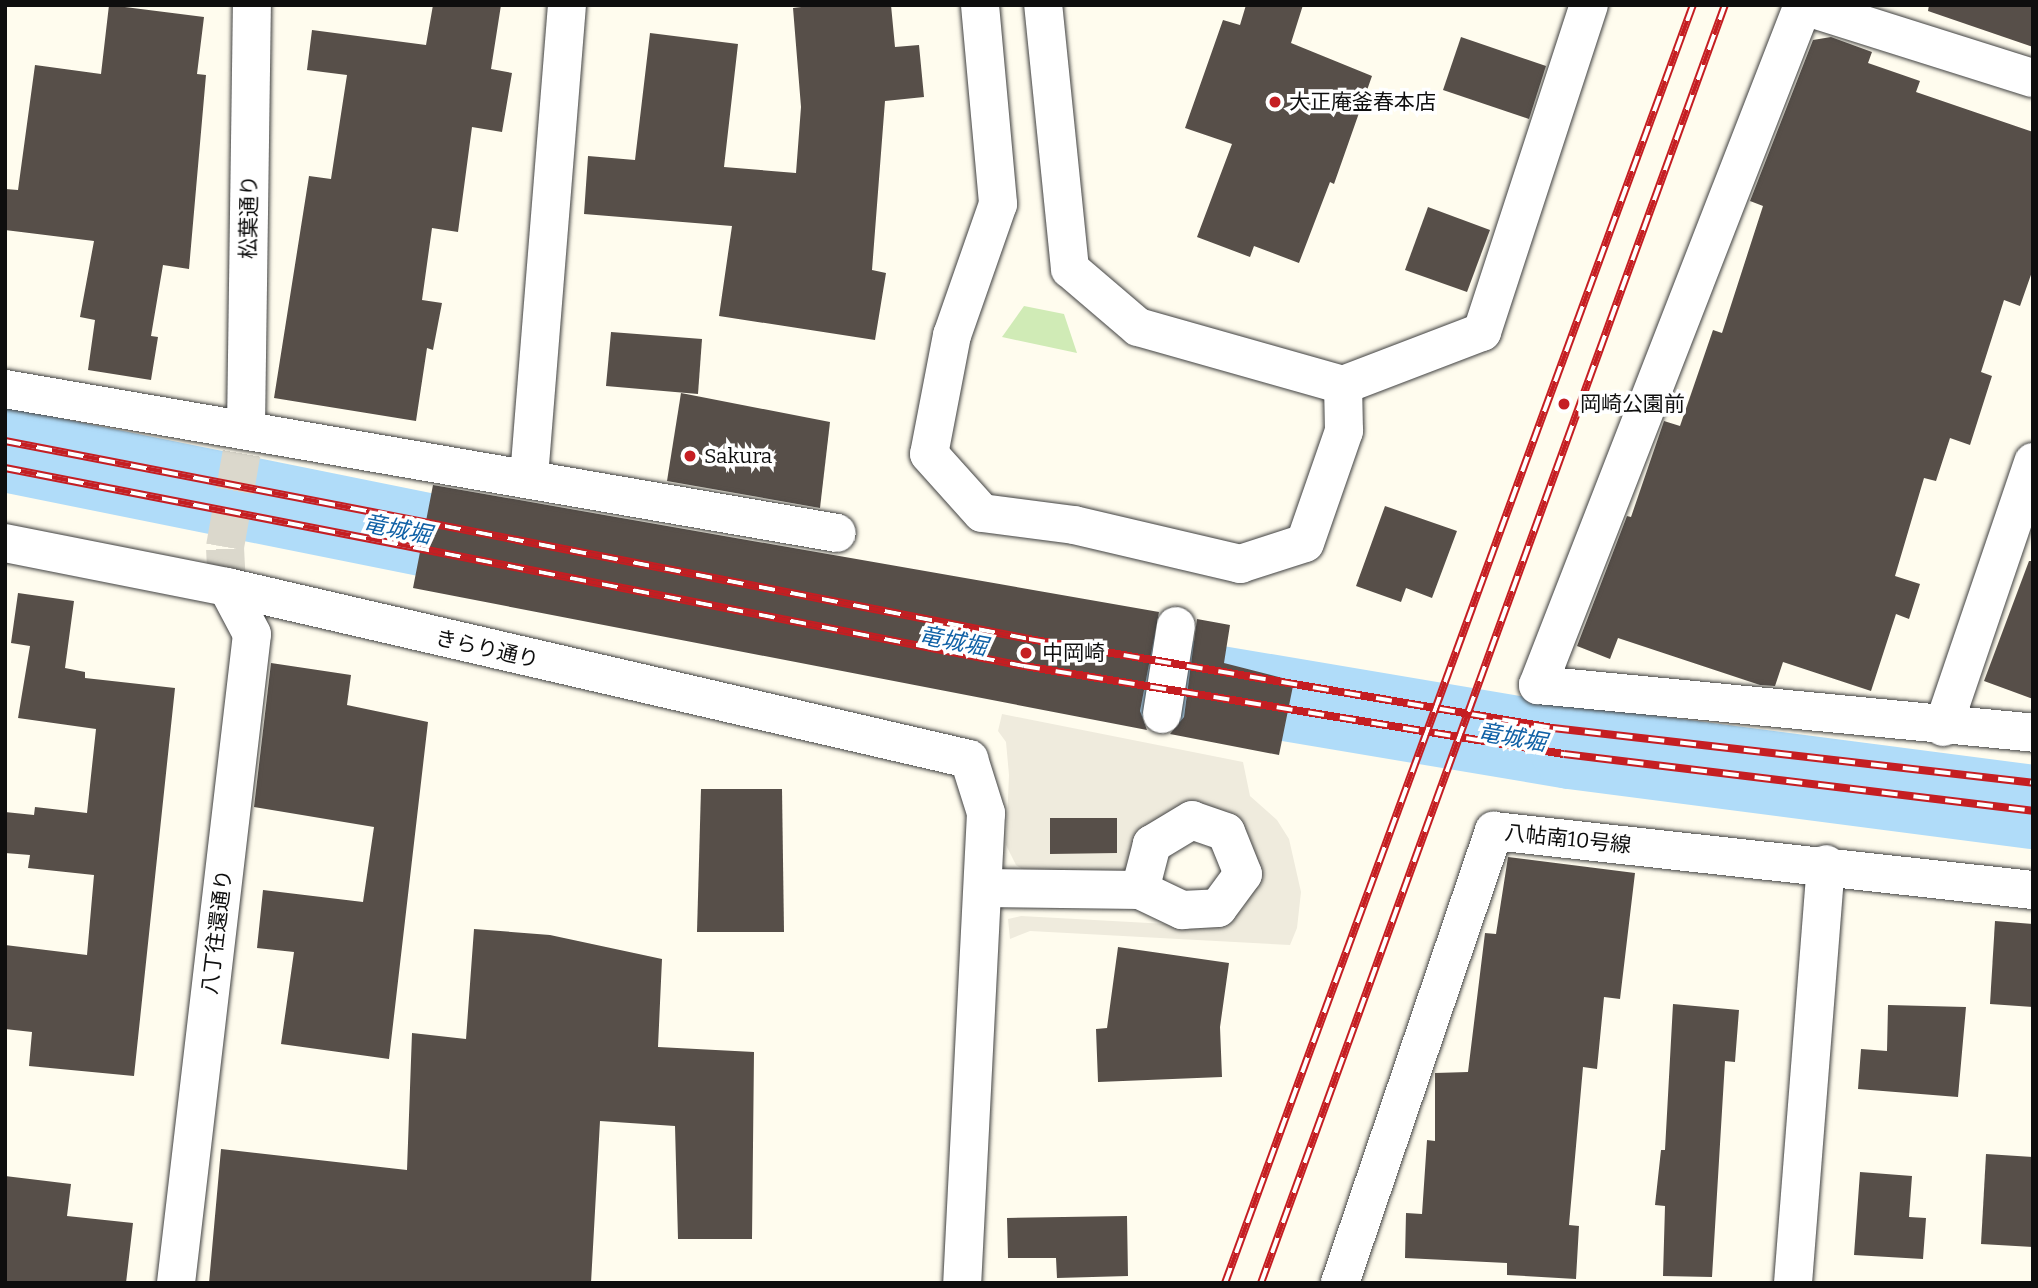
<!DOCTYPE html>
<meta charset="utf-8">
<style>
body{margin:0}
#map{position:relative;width:2038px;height:1288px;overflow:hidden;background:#fffcee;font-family:Bitter,"Noto Sans JP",serif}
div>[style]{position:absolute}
.green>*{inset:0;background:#d0ebb6}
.plaza>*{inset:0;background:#efebdd}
.river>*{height:84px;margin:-42px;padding:0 42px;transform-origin:42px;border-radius:42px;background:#b0dcf9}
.building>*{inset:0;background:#574f49}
.minor-tunnel>*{height:38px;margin-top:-19px;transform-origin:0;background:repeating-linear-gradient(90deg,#dbd8cc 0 38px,transparent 0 57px)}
.roads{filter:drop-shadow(0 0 2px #414141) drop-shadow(0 0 2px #414141)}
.minor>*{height:38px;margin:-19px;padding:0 19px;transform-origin:19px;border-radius:19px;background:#fff}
.rail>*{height:8px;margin-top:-4px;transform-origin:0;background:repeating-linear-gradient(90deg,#fff 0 16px,#c51e22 0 32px);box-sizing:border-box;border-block:2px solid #c51e22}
.dots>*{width:19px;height:19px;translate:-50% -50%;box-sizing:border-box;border:4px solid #fff;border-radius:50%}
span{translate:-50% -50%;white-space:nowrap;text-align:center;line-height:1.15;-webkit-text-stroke:7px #fff;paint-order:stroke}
.poi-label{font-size:21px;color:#0e0e0e}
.left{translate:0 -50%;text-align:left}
.street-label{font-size:21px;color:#0e0e0e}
.water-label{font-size:23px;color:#1061a6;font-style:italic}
.frame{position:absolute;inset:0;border:7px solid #0e0e0e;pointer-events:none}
</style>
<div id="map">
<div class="green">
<i style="clip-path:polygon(1024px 306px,1064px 314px,1077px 353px,1002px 337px)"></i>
</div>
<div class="plaza">
<i style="clip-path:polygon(1002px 714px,1243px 762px,1250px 796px,1277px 820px,1289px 839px,1301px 892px,1297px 928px,1290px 945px,1030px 931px,1010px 939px,1008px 919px,1021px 916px,1204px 926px,1225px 921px,1244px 907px,1262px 873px,1249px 835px,1234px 819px,1130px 874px,1027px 872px,1016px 865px,1006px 845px,1009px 775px,1006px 742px,998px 731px)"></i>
</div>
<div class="river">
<i style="left:5px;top:450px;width:542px;rotate:11.39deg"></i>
<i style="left:1071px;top:663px;width:507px;rotate:9.54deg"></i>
<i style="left:1571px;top:747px;width:466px;rotate:7.4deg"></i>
</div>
<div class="building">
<i style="clip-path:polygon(109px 5px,204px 17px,197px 74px,206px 75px,189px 269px,163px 265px,151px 336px,158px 337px,151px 380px,88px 370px,95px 320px,80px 317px,94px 241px,5px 230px,5px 189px,18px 190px,35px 65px,101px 74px)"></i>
<i style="clip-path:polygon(433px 5px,501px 5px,491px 69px,512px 73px,502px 132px,472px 127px,458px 232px,432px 228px,422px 300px,442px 303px,433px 350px,427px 348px,416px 421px,274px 398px,309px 176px,331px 179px,347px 75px,307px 70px,312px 30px,426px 45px)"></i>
<i style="clip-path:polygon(818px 5px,891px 5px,895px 47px,919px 45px,924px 97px,885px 101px,872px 270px,886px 273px,875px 340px,719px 316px,732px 226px,584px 214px,588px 156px,635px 160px,650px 33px,738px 44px,724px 167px,796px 173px,801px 107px,793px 8px)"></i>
<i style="clip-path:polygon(1246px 5px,1303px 5px,1291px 43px,1372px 76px,1334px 184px,1330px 182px,1299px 263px,1254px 246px,1250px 257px,1197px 237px,1232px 144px,1185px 128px,1223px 20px,1240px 25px)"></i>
<i style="clip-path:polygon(1929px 5px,2033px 5px,2033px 47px,1928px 11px)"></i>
<i style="clip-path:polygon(1461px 37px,1546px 66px,1529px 119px,1443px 90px)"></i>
<i style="clip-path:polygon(1831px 37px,1872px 52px,1868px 63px,1920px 81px,1916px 92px,2033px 132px,2033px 269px,2020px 306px,2004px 300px,1981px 372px,1992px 376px,1970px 445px,1950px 438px,1936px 481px,1924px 478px,1895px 576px,1920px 584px,1909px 619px,1896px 614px,1871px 691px,1783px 662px,1775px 686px,1760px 685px,1618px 638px,1610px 659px,1577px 646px,1627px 516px,1631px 517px,1664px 421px,1680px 426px,1713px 330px,1722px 333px,1763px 206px,1750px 201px,1813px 40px)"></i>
<i style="clip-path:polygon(1428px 207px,1490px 230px,1467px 292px,1405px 270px)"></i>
<i style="clip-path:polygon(611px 332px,702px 339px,698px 394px,606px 386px)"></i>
<i style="clip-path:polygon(681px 393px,830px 422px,820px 508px,667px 481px)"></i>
<i style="clip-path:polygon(433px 485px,1159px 612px,1140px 711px,1147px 730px,413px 588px)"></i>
<i style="clip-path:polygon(1385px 506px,1457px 531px,1432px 598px,1406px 588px,1401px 602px,1356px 586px)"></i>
<i style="clip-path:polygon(2029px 561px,2033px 561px,2033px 699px,1984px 681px)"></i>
<i style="clip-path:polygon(18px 593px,74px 601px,65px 668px,85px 672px,85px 678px,175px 688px,134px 1076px,29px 1066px,32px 1032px,5px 1029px,5px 945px,87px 955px,94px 875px,28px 868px,30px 855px,5px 853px,5px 812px,34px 815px,35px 807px,87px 813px,96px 729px,18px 718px,30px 646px,11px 643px)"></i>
<i style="clip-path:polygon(1197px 619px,1230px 625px,1224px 663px,1294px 681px,1279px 755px,1170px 734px,1184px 717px)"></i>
<i style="clip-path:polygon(271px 663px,351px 675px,347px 705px,428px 722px,389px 1059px,281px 1044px,294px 952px,257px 948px,263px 890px,363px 902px,374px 827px,254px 807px)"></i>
<i style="clip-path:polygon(701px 789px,782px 789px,784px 932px,697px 932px)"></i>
<i style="clip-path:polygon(1050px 818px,1117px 818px,1117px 853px,1050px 854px)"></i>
<i style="clip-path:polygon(1508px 857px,1635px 873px,1620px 999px,1604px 997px,1597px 1069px,1583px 1067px,1569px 1225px,1579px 1226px,1576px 1279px,1507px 1275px,1507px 1263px,1405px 1258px,1406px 1213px,1422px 1214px,1427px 1140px,1435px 1141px,1435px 1073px,1468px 1072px,1485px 933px,1496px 934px)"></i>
<i style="clip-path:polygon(1995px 921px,2033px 924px,2033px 1007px,1990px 1004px)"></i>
<i style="clip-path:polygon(474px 929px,550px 935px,662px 959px,658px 1047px,754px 1052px,752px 1239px,678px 1239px,675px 1126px,600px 1121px,591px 1283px,209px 1283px,221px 1149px,407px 1170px,412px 1033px,466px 1039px)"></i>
<i style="clip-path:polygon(1118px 947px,1229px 963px,1220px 1027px,1222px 1077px,1098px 1082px,1096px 1029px,1107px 1028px)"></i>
<i style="clip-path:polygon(1673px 1004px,1739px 1010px,1735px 1062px,1725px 1061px,1712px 1277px,1663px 1276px,1665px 1206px,1655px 1205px,1661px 1150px,1665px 1150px)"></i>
<i style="clip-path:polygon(1888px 1005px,1966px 1007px,1958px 1097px,1858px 1089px,1861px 1049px,1887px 1051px)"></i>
<i style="clip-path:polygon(1986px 1154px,2033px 1157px,2033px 1247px,1981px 1244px)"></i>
<i style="clip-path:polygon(1860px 1172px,1912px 1176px,1909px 1217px,1926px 1218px,1923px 1259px,1854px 1255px)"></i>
<i style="clip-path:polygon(5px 1176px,71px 1184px,67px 1216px,133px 1223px,126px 1283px,5px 1283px)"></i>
<i style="clip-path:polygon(1127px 1216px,1128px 1276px,1057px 1278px,1056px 1258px,1008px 1258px,1007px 1218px)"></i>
</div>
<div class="minor-tunnel">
<i style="left:227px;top:587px;width:40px;rotate:-92.9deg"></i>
<i style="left:225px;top:547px;width:121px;rotate:-80deg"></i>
</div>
<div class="roads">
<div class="minor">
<i style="left:980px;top:5px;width:200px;rotate:84.8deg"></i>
<i style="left:998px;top:204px;width:139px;rotate:109.3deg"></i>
<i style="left:952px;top:335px;width:121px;rotate:100.9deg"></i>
<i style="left:929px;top:454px;width:79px;rotate:48.1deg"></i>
<i style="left:982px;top:513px;width:93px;rotate:7.4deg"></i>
<i style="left:1074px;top:525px;width:171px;rotate:13.2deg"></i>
<i style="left:1240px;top:564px;width:68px;rotate:-17.9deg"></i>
<i style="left:1305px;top:543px;width:119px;rotate:-70.8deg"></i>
<i style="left:1344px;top:431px;width:46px;rotate:-91.2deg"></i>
<i style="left:1343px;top:385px;width:213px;rotate:-164.2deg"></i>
<i style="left:1138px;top:327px;width:89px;rotate:-139.5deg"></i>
<i style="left:1070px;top:269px;width:265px;rotate:-95.8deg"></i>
<i style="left:1801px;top:5px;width:243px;rotate:17.5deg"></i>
<i style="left:1803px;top:5px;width:730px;rotate:111.29deg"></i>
<i style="left:1538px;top:685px;width:497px;rotate:5.5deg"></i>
<i style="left:1343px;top:385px;width:149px;rotate:-20.9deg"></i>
<i style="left:1482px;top:332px;width:344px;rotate:-71.9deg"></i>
<i style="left:5px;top:389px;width:844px;rotate:9.82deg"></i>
<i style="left:246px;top:428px;width:423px;rotate:-89.2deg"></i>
<i style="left:529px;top:477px;width:474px;rotate:-85.4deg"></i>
<i style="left:5px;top:543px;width:226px;rotate:11.2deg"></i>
<i style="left:227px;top:587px;width:762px;rotate:13.05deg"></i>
<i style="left:969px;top:759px;width:57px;rotate:72.5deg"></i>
<i style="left:986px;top:813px;width:471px;rotate:92.9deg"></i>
<i style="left:1162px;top:714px;width:89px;rotate:-81deg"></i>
<i style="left:1943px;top:727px;width:280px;rotate:-71.2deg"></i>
<i style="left:984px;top:888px;width:156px;rotate:0.7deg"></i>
<i style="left:1140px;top:890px;width:47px;rotate:25.5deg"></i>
<i style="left:1182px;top:910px;width:36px;rotate:-3deg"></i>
<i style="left:1218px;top:908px;width:42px;rotate:-53.7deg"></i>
<i style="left:1243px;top:874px;width:45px;rotate:-112deg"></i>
<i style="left:1226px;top:832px;width:36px;rotate:-161deg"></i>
<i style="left:1192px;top:820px;width:47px;rotate:149deg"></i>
<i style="left:1152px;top:844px;width:48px;rotate:104.6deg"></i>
<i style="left:176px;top:1283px;width:653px;rotate:-83.32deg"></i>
<i style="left:252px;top:634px;width:53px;rotate:-118deg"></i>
<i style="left:1340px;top:1283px;width:478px;rotate:-71.2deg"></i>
<i style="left:1494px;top:831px;width:542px;rotate:6.25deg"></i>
<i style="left:1793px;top:1283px;width:420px;rotate:-85.5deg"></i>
</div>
</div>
<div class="rail">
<i style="left:5px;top:441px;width:1043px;rotate:10.94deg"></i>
<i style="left:1029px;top:639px;width:532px;rotate:9.64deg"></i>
<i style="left:1553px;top:728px;width:483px;rotate:6.5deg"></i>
<i style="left:5px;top:468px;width:1038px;rotate:11deg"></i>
<i style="left:1024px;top:666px;width:547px;rotate:9.26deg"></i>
<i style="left:1564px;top:754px;width:472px;rotate:6.9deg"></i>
<i style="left:1225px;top:1283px;width:1361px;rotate:-69.89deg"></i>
<i style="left:1261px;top:1283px;width:1360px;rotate:-70.05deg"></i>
</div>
<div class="dots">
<i style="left:1275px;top:102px;background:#c51e22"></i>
<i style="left:1564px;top:404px;background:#c51e22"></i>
<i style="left:690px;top:456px;background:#c51e22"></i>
<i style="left:1026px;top:653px;background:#c51e22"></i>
</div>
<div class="poi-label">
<span class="left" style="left:1289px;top:102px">大正庵釜春本店</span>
<span class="left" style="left:1580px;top:404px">岡崎公園前</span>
<span class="left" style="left:704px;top:456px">Sakura</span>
<span class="left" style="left:1042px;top:653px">中岡崎</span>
</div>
<div class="street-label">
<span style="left:249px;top:217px;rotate:-89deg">松葉通り</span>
<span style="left:487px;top:649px;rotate:13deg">きらり通り</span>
<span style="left:1568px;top:839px;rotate:6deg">八帖南10号線</span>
<span style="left:217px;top:932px;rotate:-83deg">八丁往還通り</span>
</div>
<div class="water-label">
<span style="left:397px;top:529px;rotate:11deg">竜城堀</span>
<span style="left:953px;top:641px;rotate:11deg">竜城堀</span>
<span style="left:1512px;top:737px;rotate:10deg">竜城堀</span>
</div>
<div class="frame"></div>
</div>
